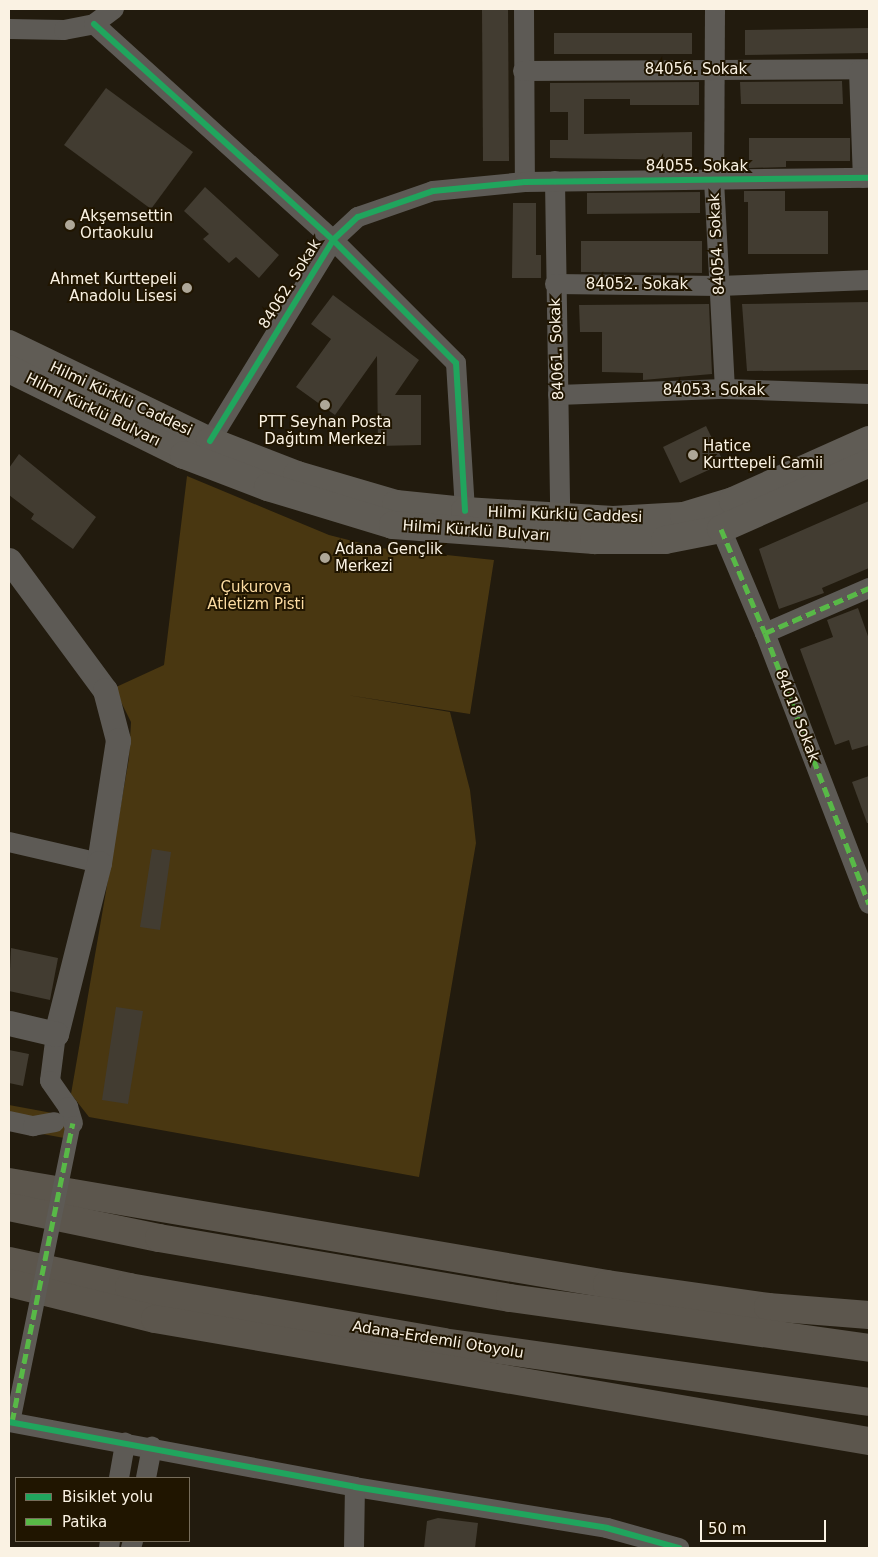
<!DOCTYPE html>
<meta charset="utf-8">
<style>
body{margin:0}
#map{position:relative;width:878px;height:1557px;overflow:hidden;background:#221b0e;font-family:"DejaVu Sans",sans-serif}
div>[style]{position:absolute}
.green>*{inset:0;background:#493711}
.building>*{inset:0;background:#423c31}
.minor>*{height:20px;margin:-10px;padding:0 10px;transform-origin:10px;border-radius:10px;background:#5d5a55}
.tertiary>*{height:25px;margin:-12.5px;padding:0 12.5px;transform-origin:12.5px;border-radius:12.5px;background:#5d5a55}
.secondary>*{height:28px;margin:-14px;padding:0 14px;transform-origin:14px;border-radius:14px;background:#605c55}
.motorway>*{height:28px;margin:-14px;padding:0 14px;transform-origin:14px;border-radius:14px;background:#5c564d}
.pedestrian-bridge>*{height:15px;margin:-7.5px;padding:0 7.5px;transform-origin:7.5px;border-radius:7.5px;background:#5d5a55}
.quiet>*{height:5px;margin-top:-2.5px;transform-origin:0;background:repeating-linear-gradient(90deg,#58b947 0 10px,transparent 0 15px)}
.cycleway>*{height:6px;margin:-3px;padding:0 3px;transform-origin:3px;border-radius:3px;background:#20a55d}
.dots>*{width:14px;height:14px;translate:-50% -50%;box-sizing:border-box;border:2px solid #201500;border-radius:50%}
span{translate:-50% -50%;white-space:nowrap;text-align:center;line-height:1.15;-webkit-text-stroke:4px #201500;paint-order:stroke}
.street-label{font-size:15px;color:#faf2e3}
.poi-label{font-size:15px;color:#faf2e3}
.left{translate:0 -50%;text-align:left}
.right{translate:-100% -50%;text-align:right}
.park-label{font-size:15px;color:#fcdca2}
.frame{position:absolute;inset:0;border:10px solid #faf2e3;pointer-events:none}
.legend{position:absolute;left:15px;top:1477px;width:175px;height:65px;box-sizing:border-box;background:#201500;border:1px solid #776d5b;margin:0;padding:6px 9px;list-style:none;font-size:15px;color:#faf2e3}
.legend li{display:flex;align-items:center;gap:10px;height:25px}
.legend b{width:25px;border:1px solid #776d5b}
.scale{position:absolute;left:700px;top:1520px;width:126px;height:22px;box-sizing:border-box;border:2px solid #faf2e3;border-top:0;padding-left:6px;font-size:15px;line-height:18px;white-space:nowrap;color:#faf2e3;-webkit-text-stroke:4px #201500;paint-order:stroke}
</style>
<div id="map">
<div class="green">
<i style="clip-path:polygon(187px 476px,329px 535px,380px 548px,494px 560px,470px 714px,347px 695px,450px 712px,470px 790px,476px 843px,419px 1177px,89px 1117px,71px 1094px,129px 758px,131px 722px,114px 688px,164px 665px)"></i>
<i style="clip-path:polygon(9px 1105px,63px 1115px,70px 1139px,9px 1128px)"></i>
</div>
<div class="building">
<i style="clip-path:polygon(482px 9px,508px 9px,509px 161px,483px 161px)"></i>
<i style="clip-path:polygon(869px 28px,869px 53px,745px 55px,745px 30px)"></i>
<i style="clip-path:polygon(554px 33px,692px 33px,692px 54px,554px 54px)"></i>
<i style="clip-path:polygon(842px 81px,843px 104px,741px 104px,740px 82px)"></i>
<i style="clip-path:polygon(699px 82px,699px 105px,630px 105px,630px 99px,584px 99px,584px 134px,692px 132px,692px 160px,550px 158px,550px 140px,568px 140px,568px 112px,550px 112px,550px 83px)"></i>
<i style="clip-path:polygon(106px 88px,193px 152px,151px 209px,64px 145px)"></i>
<i style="clip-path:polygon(749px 138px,850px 138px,850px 161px,786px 161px,786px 167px,749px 168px)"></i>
<i style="clip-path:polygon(205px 187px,279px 255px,259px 278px,236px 257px,229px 263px,203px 239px,209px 234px,184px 211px)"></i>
<i style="clip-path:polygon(744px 191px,785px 191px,785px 211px,828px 211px,828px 254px,748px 254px,748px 202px,744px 202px)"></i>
<i style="clip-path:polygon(700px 192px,700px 213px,587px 214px,587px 193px)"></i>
<i style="clip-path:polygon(513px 203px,536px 203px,536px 255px,541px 255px,541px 278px,512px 278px)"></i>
<i style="clip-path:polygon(581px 241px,702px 241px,702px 273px,581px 272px)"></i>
<i style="clip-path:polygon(333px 295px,419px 360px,395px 395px,421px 395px,421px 445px,378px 446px,377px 356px,335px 415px,296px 387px,331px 339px,311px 324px)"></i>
<i style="clip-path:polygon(869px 302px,869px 370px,747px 371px,742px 304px)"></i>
<i style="clip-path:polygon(709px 304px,712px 374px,643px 380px,643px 373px,602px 372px,602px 332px,580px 332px,579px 305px)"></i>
<i style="clip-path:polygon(706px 426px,724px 463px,680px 483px,663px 447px)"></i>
<i style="clip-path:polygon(19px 454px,96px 517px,73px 549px,31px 519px,34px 514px,9px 495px,9px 468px)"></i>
<i style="clip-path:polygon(869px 501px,869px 568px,822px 588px,824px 593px,779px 609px,759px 549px)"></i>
<i style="clip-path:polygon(858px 608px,869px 639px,869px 745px,852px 750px,849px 740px,835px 745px,800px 649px,833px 637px,827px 620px)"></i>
<i style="clip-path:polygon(869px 776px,869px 823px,867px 823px,852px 782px)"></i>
<i style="clip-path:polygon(152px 849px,171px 852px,160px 930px,140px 927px)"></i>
<i style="clip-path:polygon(11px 948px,58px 958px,50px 1000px,9px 991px)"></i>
<i style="clip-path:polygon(116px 1007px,143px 1011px,128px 1104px,102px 1100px)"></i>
<i style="clip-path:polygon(9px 1050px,29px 1054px,23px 1086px,9px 1083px)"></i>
<i style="clip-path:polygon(438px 1518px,478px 1523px,475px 1548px,424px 1548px,427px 1521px)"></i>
</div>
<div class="minor">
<i style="left:524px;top:9px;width:173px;rotate:89.7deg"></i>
<i style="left:715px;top:9px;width:171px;rotate:90.3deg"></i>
<i style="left:714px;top:180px;width:209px;rotate:87deg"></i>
<i style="left:94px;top:24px;width:322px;rotate:42.1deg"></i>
<i style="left:333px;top:240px;width:174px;rotate:45deg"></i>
<i style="left:456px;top:363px;width:148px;rotate:86.5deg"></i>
<i style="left:9px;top:29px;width:55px;rotate:1deg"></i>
<i style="left:64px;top:30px;width:31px;rotate:-11deg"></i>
<i style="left:94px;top:24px;width:25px;rotate:-37deg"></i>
<i style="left:523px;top:71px;width:346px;rotate:-0.3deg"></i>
<i style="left:859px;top:71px;width:107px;rotate:87.9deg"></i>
<i style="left:555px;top:181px;width:336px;rotate:89.1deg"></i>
<i style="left:555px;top:284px;width:165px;rotate:0.7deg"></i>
<i style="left:720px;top:286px;width:149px;rotate:-2.3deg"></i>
<i style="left:558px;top:395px;width:167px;rotate:-2.1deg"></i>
<i style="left:725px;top:389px;width:144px;rotate:2deg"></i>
<i style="left:210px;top:441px;width:236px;rotate:-58.5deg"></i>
<i style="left:333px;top:240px;width:34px;rotate:-43deg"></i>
<i style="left:358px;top:217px;width:79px;rotate:-19.1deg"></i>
<i style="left:433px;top:191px;width:92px;rotate:-5.6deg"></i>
<i style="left:525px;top:182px;width:344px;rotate:-0.7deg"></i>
<i style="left:721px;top:529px;width:113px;rotate:67.1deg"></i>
<i style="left:765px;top:633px;width:290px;rotate:69deg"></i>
<i style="left:765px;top:633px;width:113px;rotate:-23.4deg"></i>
<i style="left:9px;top:842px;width:92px;rotate:13.1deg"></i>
<i style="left:56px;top:1034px;width:47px;rotate:97.3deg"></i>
<i style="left:50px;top:1081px;width:32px;rotate:55deg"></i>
<i style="left:68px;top:1107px;width:17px;rotate:73deg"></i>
<i style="left:9px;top:1121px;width:25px;rotate:12deg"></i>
<i style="left:33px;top:1126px;width:22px;rotate:-10deg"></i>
<i style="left:9px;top:1422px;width:352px;rotate:10.6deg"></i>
<i style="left:355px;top:1487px;width:255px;rotate:9.2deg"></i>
<i style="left:607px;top:1528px;width:75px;rotate:15.5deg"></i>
<i style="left:119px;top:1478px;width:36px;rotate:-80deg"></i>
<i style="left:146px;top:1478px;width:32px;rotate:-79deg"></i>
<i style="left:109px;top:1548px;width:7px;rotate:-82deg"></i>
<i style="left:131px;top:1548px;width:7px;rotate:-74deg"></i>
<i style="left:354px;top:1548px;width:61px;rotate:-89.1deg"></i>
</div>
<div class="tertiary">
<i style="left:9px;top:560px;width:162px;rotate:53.6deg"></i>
<i style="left:105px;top:690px;width:52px;rotate:75.4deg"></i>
<i style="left:118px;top:740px;width:124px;rotate:98.8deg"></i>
<i style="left:99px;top:863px;width:176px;rotate:104.1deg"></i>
<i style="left:56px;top:1034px;width:48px;rotate:-166.8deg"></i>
</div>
<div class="secondary">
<i style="left:9px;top:344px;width:223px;rotate:25.8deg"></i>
<i style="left:210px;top:441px;width:93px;rotate:21.3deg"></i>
<i style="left:297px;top:475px;width:103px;rotate:16.3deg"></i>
<i style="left:396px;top:504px;width:69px;rotate:5.8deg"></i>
<i style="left:465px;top:511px;width:148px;rotate:3.5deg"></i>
<i style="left:613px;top:520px;width:71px;rotate:-3.2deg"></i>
<i style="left:684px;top:516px;width:51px;rotate:-17deg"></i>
<i style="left:733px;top:501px;width:149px;rotate:-24.2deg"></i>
<i style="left:9px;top:369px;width:195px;rotate:26.2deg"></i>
<i style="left:184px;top:455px;width:90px;rotate:20.9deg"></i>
<i style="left:268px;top:487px;width:131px;rotate:16.9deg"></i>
<i style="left:393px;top:525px;width:202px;rotate:4.3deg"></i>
<i style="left:594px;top:540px;width:71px"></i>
<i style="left:665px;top:540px;width:57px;rotate:-11.1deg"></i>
<i style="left:721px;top:529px;width:162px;rotate:-24deg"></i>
</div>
<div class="motorway">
<i style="left:9px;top:1182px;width:607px;rotate:9.68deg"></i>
<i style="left:607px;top:1284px;width:163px;rotate:8.1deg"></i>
<i style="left:768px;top:1307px;width:101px;rotate:4.5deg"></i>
<i style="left:9px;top:1207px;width:153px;rotate:11.7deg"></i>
<i style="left:159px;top:1238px;width:356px;rotate:9.7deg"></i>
<i style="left:510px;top:1298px;width:362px;rotate:7.9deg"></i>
<i style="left:9px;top:1261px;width:123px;rotate:12.2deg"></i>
<i style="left:129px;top:1287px;width:319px;rotate:9.9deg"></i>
<i style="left:443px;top:1342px;width:430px;rotate:8deg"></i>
<i style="left:9px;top:1283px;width:150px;rotate:13.9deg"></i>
<i style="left:155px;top:1319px;width:724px;rotate:9.7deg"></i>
</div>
<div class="pedestrian-bridge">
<i style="left:12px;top:1422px;width:305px;rotate:-78.5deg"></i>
</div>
<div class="quiet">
<i style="left:721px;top:529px;width:113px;rotate:67.1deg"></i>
<i style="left:765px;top:633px;width:290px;rotate:69deg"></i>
<i style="left:765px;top:633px;width:113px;rotate:-23.4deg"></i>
<i style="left:12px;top:1422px;width:305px;rotate:-78.5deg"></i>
</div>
<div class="cycleway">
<i style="left:94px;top:24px;width:322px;rotate:42.1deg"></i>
<i style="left:333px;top:240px;width:174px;rotate:45deg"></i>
<i style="left:456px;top:363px;width:148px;rotate:86.5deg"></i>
<i style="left:210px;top:441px;width:236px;rotate:-58.5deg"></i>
<i style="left:333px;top:240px;width:34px;rotate:-43deg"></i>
<i style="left:358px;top:217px;width:79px;rotate:-19.1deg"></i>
<i style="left:433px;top:191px;width:92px;rotate:-5.6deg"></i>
<i style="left:525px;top:182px;width:344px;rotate:-0.7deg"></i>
<i style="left:9px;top:1422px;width:352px;rotate:10.6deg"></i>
<i style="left:355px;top:1487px;width:255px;rotate:9.2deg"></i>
<i style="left:607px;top:1528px;width:75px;rotate:15.5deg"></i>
</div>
<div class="dots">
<i style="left:70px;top:225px;background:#aea798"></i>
<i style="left:187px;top:288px;background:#aea798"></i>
<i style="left:325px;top:405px;background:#aea798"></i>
<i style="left:693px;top:455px;background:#aea798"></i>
<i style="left:325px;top:558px;background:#aea798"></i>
</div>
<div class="street-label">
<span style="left:696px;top:70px">84056. Sokak</span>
<span style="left:697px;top:167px">84055. Sokak</span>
<span style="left:717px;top:244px;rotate:-93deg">84054. Sokak</span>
<span style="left:290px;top:284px;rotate:-58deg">84062. Sokak</span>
<span style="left:637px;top:285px">84052. Sokak</span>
<span style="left:557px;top:349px;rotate:-92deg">84061. Sokak</span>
<span style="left:714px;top:391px">84053. Sokak</span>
<span style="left:121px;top:399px;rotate:25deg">Hilmi Kürklü Caddesi</span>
<span style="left:93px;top:410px;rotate:26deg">Hilmi Kürklü Bulvarı</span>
<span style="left:565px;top:515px;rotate:2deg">Hilmi Kürklü Caddesi</span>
<span style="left:476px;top:531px;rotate:4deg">Hilmi Kürklü Bulvarı</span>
<span style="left:797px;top:716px;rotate:69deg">84018 Sokak</span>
<span style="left:438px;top:1340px;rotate:9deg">Adana-Erdemli Otoyolu</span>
</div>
<div class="poi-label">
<span class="left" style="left:80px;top:225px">Akşemsettin<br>Ortaokulu</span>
<span class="right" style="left:177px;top:288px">Ahmet Kurttepeli<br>Anadolu Lisesi</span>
<span style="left:325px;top:431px">PTT Seyhan Posta<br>Dağıtım Merkezi</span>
<span class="left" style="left:703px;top:455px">Hatice<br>Kurttepeli Camii</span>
<span class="left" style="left:335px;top:558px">Adana Gençlik<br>Merkezi</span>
</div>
<div class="park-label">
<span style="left:256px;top:596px">Çukurova<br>Atletizm Pisti</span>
</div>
<div class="frame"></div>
<ul class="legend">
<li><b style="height:6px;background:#20a55d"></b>Bisiklet yolu</li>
<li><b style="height:6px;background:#58b947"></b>Patika</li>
</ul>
<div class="scale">50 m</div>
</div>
